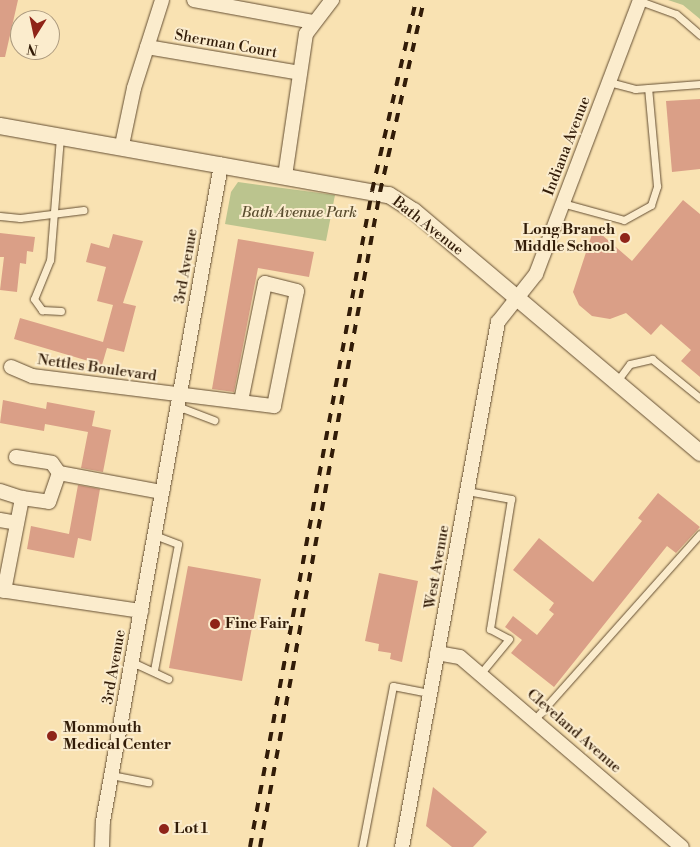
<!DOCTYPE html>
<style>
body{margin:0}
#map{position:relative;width:700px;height:847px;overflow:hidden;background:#f9e2b2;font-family:"Libre Bodoni",serif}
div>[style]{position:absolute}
.green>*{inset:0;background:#bbc48e}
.building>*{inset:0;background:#da9f87}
.roads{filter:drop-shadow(0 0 1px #644e32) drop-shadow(0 0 1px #644e32)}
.service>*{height:7px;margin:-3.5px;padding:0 3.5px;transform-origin:3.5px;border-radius:3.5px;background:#fbeccd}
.minor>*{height:14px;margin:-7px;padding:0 7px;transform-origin:7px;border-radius:7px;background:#fbeccd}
.tertiary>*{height:16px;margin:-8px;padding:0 8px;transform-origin:8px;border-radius:8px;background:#fbeccd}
.rail>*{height:4px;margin-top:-2px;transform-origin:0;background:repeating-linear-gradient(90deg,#321c08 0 9px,transparent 0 18px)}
.dots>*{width:14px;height:14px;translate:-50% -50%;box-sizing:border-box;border:2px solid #fbeccd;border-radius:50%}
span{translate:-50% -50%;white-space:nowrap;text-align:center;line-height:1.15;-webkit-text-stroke:4px #fbeccd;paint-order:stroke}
.street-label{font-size:15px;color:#321c08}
.park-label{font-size:15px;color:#5b4e30;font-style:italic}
.poi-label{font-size:15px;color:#321c08;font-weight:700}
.right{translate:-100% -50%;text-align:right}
.left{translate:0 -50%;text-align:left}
.north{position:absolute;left:10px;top:10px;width:50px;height:50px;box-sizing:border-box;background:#fbeccd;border:1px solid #ab997e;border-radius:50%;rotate:190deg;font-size:14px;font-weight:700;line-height:20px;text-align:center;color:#321c08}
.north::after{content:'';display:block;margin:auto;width:18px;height:22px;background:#8f2418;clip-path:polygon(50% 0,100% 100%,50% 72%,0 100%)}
</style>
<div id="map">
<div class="green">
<i style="clip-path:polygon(668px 0,700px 0,700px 19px,683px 5px)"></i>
<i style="clip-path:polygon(238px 182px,335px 195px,326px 241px,225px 224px,231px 192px)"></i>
</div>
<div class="building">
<i style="clip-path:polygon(0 0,18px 0,5px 57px,0 57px)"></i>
<i style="clip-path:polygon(700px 99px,700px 169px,672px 172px,666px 101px)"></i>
<i style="clip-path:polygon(683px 200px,700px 214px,700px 377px,681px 361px,691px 350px,661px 324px,651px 335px,626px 313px,610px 319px,592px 316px,579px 305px,573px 292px,594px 228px,632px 261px)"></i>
<i style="clip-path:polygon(0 233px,35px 237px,33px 252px,27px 251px,26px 264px,20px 263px,17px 292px,0 290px,4px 257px,0 257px)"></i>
<i style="clip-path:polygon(113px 234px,143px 241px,123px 303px,136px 306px,124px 352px,107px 348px,102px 365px,14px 339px,20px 318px,103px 342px,113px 305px,97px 301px,106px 267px,86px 262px,91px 243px,109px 248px)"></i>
<i style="clip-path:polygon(238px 239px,314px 252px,309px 277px,258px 268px,234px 392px,212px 389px)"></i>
<i style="clip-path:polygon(3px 400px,46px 409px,47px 402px,95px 411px,92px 426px,111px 430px,103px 472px,81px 468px,88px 432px,45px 424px,44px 431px,0 423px)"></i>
<i style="clip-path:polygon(78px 485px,100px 489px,91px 541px,78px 538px,74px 558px,27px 549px,31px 526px,69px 534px)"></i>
<i style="clip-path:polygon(658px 493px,700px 527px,676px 553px,667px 546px,554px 687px,511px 653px,522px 640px,505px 627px,513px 616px,537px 635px,554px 614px,549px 610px,554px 603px,513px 570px,539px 538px,593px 582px,642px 521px,638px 518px)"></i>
<i style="clip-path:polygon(188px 566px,261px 579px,242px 681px,169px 668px)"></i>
<i style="clip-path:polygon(379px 573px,418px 581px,402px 662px,390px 659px,391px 653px,378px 651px,379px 644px,365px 641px)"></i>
<i style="clip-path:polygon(433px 787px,487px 832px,473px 847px,452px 847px,426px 826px)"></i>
</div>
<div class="roads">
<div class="service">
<i style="left:640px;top:1px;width:38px;rotate:20deg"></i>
<i style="left:676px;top:14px;width:32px;rotate:41deg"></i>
<i style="left:609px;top:82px;width:27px;rotate:15deg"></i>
<i style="left:635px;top:89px;width:65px;rotate:-4.4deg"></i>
<i style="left:60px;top:137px;width:123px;rotate:94.6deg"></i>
<i style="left:50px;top:260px;width:42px;rotate:112.3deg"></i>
<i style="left:34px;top:299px;width:14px;rotate:54deg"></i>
<i style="left:42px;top:310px;width:19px;rotate:3deg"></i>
<i style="left:562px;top:203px;width:64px;rotate:15.3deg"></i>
<i style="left:624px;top:220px;width:31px;rotate:-29deg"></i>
<i style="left:651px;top:205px;width:20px;rotate:-72deg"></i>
<i style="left:657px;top:186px;width:98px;rotate:-95.2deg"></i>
<i style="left:0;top:216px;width:20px;rotate:6deg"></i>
<i style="left:20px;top:218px;width:64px;rotate:-7.1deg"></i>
<i style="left:617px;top:381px;width:21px;rotate:-53deg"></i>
<i style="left:630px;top:364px;width:23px;rotate:-13deg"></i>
<i style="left:652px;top:359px;width:62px;rotate:39.1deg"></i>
<i style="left:177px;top:406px;width:40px;rotate:21deg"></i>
<i style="left:467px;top:491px;width:45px;rotate:10.3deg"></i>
<i style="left:511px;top:499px;width:132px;rotate:99.2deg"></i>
<i style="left:490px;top:629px;width:21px;rotate:28deg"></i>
<i style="left:509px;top:639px;width:45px;rotate:129.6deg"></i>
<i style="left:132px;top:662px;width:40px;rotate:25deg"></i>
<i style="left:154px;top:670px;width:128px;rotate:-79.2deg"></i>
<i style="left:178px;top:544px;width:26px;rotate:-159deg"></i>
<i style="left:535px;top:719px;width:248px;rotate:-48.3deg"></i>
<i style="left:111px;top:775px;width:38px;rotate:11deg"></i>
<i style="left:362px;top:847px;width:164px;rotate:-79.1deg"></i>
<i style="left:393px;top:686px;width:38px;rotate:11deg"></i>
</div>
<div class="minor">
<i style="left:194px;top:0;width:122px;rotate:10.4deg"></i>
<i style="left:147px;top:47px;width:155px;rotate:9.6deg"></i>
<i style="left:122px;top:145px;width:58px;rotate:-78.1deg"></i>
<i style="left:134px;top:88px;width:92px;rotate:-72.3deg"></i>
<i style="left:285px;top:176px;width:144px;rotate:-81.6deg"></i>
<i style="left:306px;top:34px;width:43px;rotate:-52.6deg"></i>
<i style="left:11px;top:367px;width:23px;rotate:23deg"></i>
<i style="left:32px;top:376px;width:244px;rotate:7.1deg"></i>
<i style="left:274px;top:406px;width:117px;rotate:-78.7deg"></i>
<i style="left:297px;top:291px;width:33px;rotate:-166deg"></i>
<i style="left:265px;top:283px;width:120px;rotate:101.5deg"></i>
<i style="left:16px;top:457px;width:36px;rotate:9deg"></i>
<i style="left:52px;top:463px;width:12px;rotate:55deg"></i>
<i style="left:0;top:491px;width:23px;rotate:18deg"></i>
<i style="left:0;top:520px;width:17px;rotate:10deg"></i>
<i style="left:0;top:590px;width:143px;rotate:8.5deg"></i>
<i style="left:4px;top:591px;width:95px;rotate:-79deg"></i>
<i style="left:22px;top:498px;width:27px;rotate:8deg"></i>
<i style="left:49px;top:502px;width:31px;rotate:-71deg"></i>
<i style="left:59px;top:473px;width:105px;rotate:10.5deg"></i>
<i style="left:437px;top:653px;width:23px;rotate:10deg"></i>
<i style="left:460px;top:657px;width:292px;rotate:40.6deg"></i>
<i style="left:102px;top:847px;width:26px;rotate:-88deg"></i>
<i style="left:103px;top:821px;width:667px;rotate:-79.8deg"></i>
<i style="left:402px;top:847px;width:534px;rotate:-79.64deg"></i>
<i style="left:498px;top:322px;width:61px;rotate:-51.6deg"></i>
<i style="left:536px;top:274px;width:293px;rotate:-69.2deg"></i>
</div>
<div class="tertiary">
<i style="left:0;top:126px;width:395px;rotate:10.1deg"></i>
<i style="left:389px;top:195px;width:30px;rotate:33deg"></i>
<i style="left:414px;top:211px;width:375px;rotate:40.2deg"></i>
</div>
</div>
<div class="rail">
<i style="left:250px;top:847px;width:667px;rotate:-79.46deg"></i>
<i style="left:372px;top:191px;width:196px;rotate:-77deg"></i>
<i style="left:260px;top:847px;width:666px;rotate:-79.62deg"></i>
<i style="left:380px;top:192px;width:197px;rotate:-77.1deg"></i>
</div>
<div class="dots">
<i style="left:625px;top:238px;background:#8f2418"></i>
<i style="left:215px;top:624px;background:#8f2418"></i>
<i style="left:52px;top:736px;background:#8f2418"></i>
<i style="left:164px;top:829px;background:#8f2418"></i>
</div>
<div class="street-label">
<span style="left:226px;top:44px;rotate:10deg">Sherman Court</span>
<span style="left:567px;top:146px;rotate:-69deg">Indiana Avenue</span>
<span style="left:428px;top:226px;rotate:38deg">Bath Avenue</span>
<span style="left:186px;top:266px;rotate:-80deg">3rd Avenue</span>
<span style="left:97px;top:368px;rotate:8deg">Nettles Boulevard</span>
<span style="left:437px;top:567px;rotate:-80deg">West Avenue</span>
<span style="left:114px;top:667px;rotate:-80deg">3rd Avenue</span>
<span style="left:574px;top:731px;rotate:41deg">Cleveland Avenue</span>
</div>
<div class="park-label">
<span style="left:299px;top:213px">Bath Avenue Park</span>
</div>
<div class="poi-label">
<span class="right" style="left:615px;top:238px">Long Branch<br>Middle School</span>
<span class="left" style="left:225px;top:624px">Fine Fair</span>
<span class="left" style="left:63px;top:736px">Monmouth<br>Medical Center</span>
<span class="left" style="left:174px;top:829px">Lot 1</span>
</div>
<div class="north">N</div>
</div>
